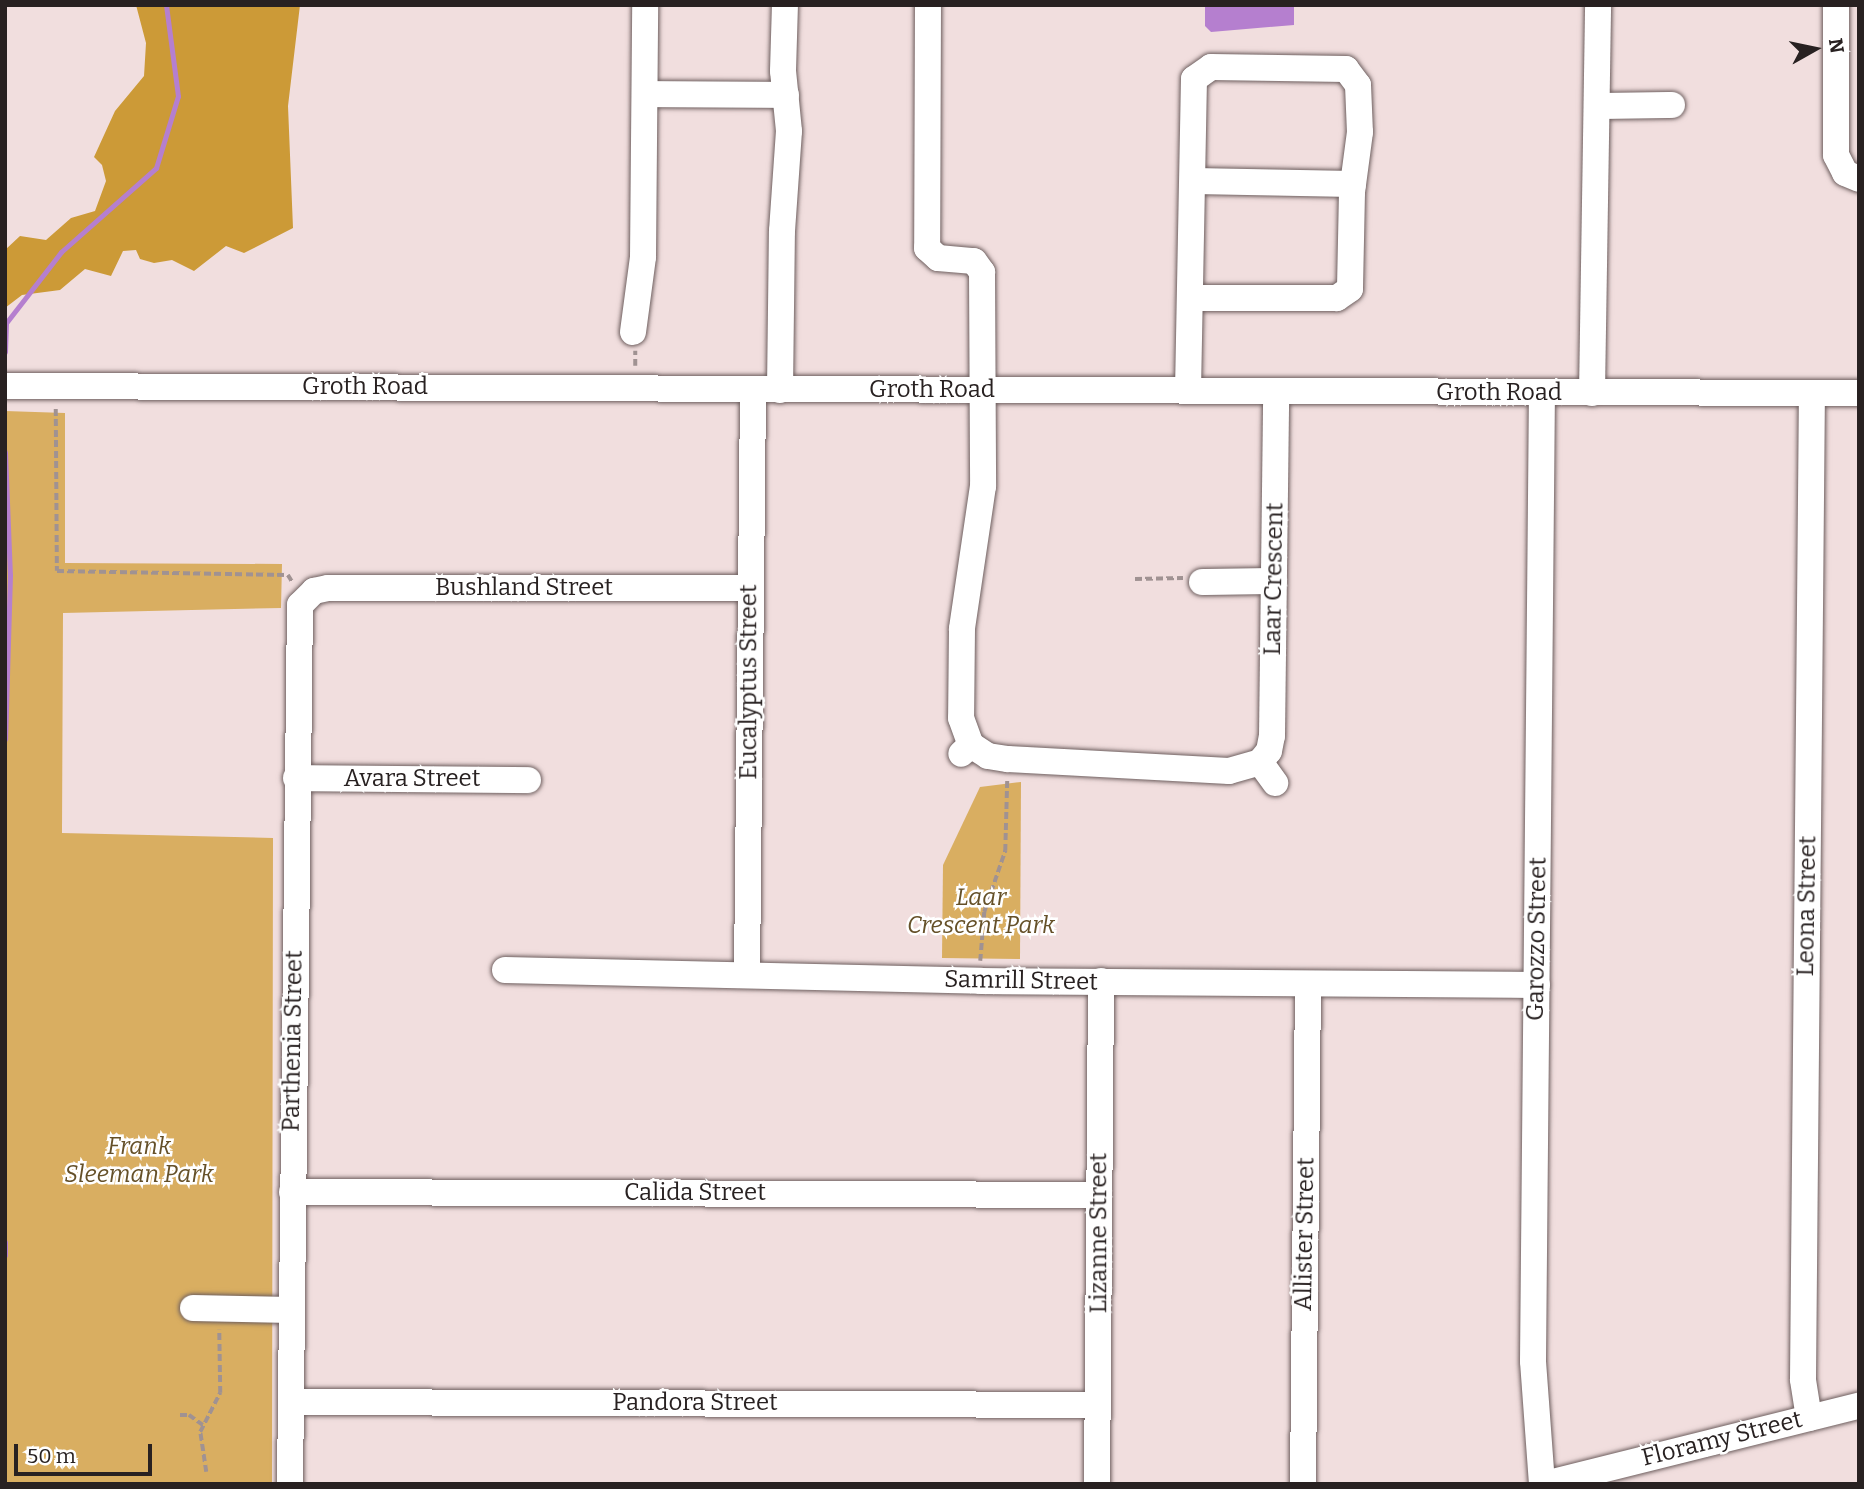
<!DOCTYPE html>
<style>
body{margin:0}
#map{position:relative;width:1864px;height:1489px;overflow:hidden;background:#f1dede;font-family:Bitter,serif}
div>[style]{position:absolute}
.green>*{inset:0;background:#d9ae61}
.forest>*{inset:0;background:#cc9a37}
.water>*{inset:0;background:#b57fcf}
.stream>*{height:5px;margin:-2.5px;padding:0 2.5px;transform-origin:2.5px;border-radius:2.5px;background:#b57fcf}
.path>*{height:3.5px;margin-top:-1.75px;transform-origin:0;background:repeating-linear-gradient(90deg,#a09292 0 7px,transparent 0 10.5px)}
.roads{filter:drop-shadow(0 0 2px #6e5f5f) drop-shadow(0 0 2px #6e5f5f)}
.minor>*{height:26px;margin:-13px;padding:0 13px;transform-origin:13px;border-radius:13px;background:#fff}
span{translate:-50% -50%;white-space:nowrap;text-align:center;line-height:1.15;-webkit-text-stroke:5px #fff;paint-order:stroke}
.street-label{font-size:24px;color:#282121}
.park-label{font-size:24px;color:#655028;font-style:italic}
.frame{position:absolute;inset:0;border:7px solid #282121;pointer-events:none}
.north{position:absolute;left:1780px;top:14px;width:70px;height:70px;-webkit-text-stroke:5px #fff;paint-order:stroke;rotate:81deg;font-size:19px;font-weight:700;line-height:28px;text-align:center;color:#282121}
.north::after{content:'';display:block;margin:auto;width:24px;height:32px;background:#282121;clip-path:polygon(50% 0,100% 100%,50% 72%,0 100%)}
.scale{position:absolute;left:14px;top:1444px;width:138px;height:32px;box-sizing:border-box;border:4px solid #282121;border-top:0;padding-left:9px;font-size:21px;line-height:24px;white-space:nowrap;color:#282121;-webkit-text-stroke:5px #fff;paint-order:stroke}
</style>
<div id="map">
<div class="green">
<i style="clip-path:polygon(5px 411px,65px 413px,65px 563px,282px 564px,281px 608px,63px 613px,62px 833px,273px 838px,272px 1484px,5px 1484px)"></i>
<i style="clip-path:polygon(1021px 782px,1020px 959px,942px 958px,943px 865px,980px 787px)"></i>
</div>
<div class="forest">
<i style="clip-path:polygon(136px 5px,300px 5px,288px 106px,293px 228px,244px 253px,226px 246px,194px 271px,172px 260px,154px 263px,140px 259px,136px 250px,123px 251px,111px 276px,85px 269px,60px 290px,22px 295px,5px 308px,5px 250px,20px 236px,46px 240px,71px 218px,95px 211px,106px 181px,102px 165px,94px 157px,115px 111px,144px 76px,146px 43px)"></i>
</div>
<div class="water">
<i style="clip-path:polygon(1205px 5px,1294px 5px,1294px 25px,1211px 32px,1205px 26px)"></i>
</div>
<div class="stream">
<i style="left:5px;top:352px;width:29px;rotate:-88deg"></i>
<i style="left:6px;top:323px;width:90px;rotate:-52.2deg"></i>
<i style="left:61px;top:252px;width:127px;rotate:-41.5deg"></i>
<i style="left:156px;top:168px;width:75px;rotate:-73deg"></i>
<i style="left:178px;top:96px;width:92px;rotate:-97.5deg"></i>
<i style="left:5px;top:452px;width:123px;rotate:87.7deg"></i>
<i style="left:10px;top:575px;width:164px;rotate:91.7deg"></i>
<i style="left:5px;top:1242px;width:13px;rotate:90deg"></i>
</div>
<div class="path">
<i style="left:635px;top:366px;width:15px;rotate:-90deg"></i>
<i style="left:56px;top:409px;width:162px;rotate:89.6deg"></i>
<i style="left:57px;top:571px;width:231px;rotate:1deg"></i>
<i style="left:288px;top:575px;width:9px;rotate:58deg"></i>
<i style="left:1135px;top:579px;width:48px;rotate:-1.2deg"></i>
<i style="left:980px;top:961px;width:49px;rotate:-85.3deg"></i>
<i style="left:984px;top:912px;width:65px;rotate:-71deg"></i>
<i style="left:1005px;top:851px;width:70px;rotate:-88.4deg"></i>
<i style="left:180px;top:1415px;width:9px"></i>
<i style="left:189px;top:1415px;width:17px;rotate:36deg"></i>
<i style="left:206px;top:1472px;width:40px;rotate:-98.5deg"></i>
<i style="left:200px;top:1432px;width:44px;rotate:-62.9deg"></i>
<i style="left:220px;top:1393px;width:63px;rotate:-90.9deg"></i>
</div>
<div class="roads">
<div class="minor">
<i style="left:928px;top:5px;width:243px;rotate:90.2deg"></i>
<i style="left:927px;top:248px;width:15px;rotate:42deg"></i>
<i style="left:938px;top:258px;width:36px;rotate:5deg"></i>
<i style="left:974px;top:261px;width:14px;rotate:54deg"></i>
<i style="left:982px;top:272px;width:214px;rotate:89.7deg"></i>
<i style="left:983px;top:486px;width:145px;rotate:98.4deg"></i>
<i style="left:962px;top:629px;width:89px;rotate:90.6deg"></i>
<i style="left:961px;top:718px;width:29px;rotate:70deg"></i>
<i style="left:971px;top:745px;width:13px;rotate:138deg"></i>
<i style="left:1836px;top:5px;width:150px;rotate:90deg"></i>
<i style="left:1836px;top:155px;width:20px;rotate:63deg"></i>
<i style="left:1845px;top:173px;width:15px;rotate:23deg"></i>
<i style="left:646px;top:94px;width:140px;rotate:0.4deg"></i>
<i style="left:1597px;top:106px;width:75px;rotate:-0.8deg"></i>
<i style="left:1194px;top:181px;width:159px;rotate:1.1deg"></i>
<i style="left:633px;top:332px;width:76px;rotate:-82.4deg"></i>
<i style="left:643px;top:257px;width:252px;rotate:-89.5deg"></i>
<i style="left:5px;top:386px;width:1854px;rotate:0.22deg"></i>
<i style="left:780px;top:390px;width:159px;rotate:-89.3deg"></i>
<i style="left:782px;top:231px;width:100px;rotate:-86deg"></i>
<i style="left:789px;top:131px;width:60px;rotate:-95.7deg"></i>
<i style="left:783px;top:71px;width:66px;rotate:-88.3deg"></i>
<i style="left:1188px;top:391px;width:312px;rotate:-88.9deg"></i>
<i style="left:1194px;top:79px;width:21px;rotate:-35deg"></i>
<i style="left:1211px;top:67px;width:135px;rotate:0.8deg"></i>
<i style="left:1346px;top:69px;width:20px;rotate:53deg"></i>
<i style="left:1358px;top:85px;width:47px;rotate:87.6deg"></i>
<i style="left:1360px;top:132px;width:61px;rotate:97.6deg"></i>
<i style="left:1352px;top:192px;width:97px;rotate:91.2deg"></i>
<i style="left:1350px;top:289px;width:16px;rotate:145deg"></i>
<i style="left:1337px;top:298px;width:144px;rotate:180deg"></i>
<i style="left:1592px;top:393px;width:388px;rotate:-89.1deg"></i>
<i style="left:1202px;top:582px;width:72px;rotate:-0.8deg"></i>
<i style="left:971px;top:745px;width:20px;rotate:33deg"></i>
<i style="left:988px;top:756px;width:20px;rotate:9deg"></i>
<i style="left:1008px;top:759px;width:221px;rotate:3.1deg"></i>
<i style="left:1229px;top:771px;width:32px;rotate:-16deg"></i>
<i style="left:1260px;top:762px;width:26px;rotate:54deg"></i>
<i style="left:1260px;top:762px;width:14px;rotate:-51deg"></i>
<i style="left:1269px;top:751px;width:15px;rotate:-79deg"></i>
<i style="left:1272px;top:736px;width:344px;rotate:-89.3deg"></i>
<i style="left:296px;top:778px;width:232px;rotate:0.5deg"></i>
<i style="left:505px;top:970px;width:476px;rotate:1.3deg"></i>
<i style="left:981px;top:981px;width:556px;rotate:0.41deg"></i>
<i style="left:747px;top:974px;width:585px;rotate:-89.41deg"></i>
<i style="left:292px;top:1192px;width:807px;rotate:0.21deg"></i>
<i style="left:193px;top:1308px;width:98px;rotate:1.2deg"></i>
<i style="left:292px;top:1402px;width:806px;rotate:0.21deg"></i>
<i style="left:1809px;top:1418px;width:39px;rotate:-99deg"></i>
<i style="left:1803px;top:1379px;width:986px;rotate:-89.48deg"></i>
<i style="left:290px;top:1484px;width:879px;rotate:-89.35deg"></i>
<i style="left:300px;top:605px;width:20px;rotate:-45deg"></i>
<i style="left:314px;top:591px;width:14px;rotate:-12deg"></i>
<i style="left:328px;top:588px;width:421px"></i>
<i style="left:1097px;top:1484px;width:503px;rotate:-89.54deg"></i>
<i style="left:1303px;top:1484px;width:500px;rotate:-89.43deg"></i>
<i style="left:1542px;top:1484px;width:123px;rotate:-94.2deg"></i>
<i style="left:1533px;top:1361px;width:968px;rotate:-89.47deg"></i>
<i style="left:1545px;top:1484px;width:324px;rotate:-14deg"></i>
</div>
</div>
<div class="street-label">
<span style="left:365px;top:387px">Groth Road</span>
<span style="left:932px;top:390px">Groth Road</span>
<span style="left:1499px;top:393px">Groth Road</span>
<span style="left:1274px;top:579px;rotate:-89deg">Laar Crescent</span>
<span style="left:524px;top:588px">Bushland Street</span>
<span style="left:749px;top:682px;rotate:-90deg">Eucalyptus Street</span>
<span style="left:412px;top:779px">Avara Street</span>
<span style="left:1807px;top:906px;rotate:-89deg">Leona Street</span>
<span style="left:1537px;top:939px;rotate:-89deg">Garozzo Street</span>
<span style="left:1021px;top:981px;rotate:1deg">Samrill Street</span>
<span style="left:293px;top:1041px;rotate:-89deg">Parthenia Street</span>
<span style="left:695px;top:1193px">Calida Street</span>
<span style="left:1099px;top:1233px;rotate:-90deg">Lizanne Street</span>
<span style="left:1305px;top:1234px;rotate:-89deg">Allister Street</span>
<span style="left:695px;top:1403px">Pandora Street</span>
<span style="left:1722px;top:1439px;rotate:-14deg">Floramy Street</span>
</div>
<div class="park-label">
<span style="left:981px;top:912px">Laar<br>Crescent Park</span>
<span style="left:139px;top:1161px">Frank<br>Sleeman Park</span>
</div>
<div class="frame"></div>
<div class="north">N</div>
<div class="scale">50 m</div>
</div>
